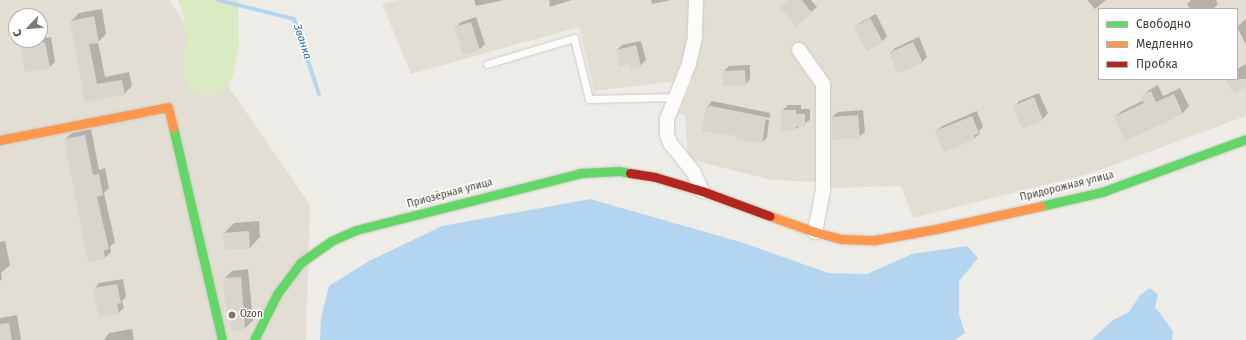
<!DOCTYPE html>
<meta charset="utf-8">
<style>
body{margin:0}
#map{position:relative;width:1246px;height:340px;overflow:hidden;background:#eeece6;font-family:"Fira Sans",sans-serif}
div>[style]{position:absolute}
.residential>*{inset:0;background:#e3ded3}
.green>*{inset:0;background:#daebc4}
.water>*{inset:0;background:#b3d5f0}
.shadow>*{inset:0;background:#0003}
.stream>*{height:4px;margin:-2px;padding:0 2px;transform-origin:2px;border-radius:2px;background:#b3d5f0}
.building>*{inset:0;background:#d8d5ce}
.roads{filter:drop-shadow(0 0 1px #cccac4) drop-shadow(0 0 1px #cccac4)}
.lane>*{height:7px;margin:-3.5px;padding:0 3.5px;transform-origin:3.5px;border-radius:3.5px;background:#fcfcfb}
.street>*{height:14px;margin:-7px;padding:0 7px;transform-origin:7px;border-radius:7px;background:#fcfcfb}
.fast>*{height:9px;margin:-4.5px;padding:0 4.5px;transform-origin:4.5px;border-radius:4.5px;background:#63d668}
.slow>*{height:9px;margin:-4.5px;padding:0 4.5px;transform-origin:4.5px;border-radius:4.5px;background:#ff974d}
.jam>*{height:9px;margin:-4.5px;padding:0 4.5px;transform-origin:4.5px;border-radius:4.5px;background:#b3261e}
.dots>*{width:11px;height:11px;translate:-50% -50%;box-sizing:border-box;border:2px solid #fff;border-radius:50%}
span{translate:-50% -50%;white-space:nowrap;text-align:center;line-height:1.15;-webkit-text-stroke:3px #fff;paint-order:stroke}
.street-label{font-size:10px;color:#443e33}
.poi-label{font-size:10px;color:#443e33}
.left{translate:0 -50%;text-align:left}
.water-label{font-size:11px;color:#2773b5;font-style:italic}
.legend{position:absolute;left:1098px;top:8px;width:140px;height:72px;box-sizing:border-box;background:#fff;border:1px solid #b4b2ad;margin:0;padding:5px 7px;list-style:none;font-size:12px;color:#443e33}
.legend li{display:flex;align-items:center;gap:8px;height:20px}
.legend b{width:20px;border:1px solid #b4b2ad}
.north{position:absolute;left:8px;top:8px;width:40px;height:40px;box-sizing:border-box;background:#fff;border:1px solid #b4b2ad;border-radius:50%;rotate:244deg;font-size:11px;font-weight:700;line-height:16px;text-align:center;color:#443e33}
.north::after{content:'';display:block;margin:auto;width:14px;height:18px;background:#807b72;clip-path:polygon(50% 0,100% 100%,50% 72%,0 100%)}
</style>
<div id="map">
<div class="residential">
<i style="clip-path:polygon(evenodd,0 0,169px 0,310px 205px,306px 340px,0 340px,0 0,16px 16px,40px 16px,40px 40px,16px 40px,16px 16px)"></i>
<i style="clip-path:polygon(evenodd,398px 0,1246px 0,1246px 116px,1089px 174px,913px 218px,901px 186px,831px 188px,817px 182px,772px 180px,688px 159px,685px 115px,678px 113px,693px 79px,594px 91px,579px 27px,411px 74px,382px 4px,398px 0,1099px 9px,1237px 9px,1237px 79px,1099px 79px,1099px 9px)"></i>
</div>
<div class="green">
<i style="clip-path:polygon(177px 0,238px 0,239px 48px,233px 75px,227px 87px,216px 95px,201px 95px,189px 89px,185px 75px,184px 61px,188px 36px,181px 8px)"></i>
</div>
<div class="water">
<i style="clip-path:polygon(590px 199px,744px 243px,828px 273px,867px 274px,912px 254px,967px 246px,978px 258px,959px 281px,959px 314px,965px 333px,955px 340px,320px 340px,321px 318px,329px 286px,369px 261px,442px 226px)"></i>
<i style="clip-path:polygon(1150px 288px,1158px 295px,1155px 307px,1173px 331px,1172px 340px,1091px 340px,1113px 320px,1129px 312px,1140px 295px)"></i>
</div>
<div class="shadow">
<i style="clip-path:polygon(474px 0,504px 0,476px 6px)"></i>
<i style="clip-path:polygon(549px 0,572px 0,550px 7px)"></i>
<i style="clip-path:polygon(651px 0,671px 0,652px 4px)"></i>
<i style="clip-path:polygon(789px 0,811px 0,817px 7px,796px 25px,787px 2px)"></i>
<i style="clip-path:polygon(1087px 0,1106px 0,1095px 9px)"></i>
<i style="clip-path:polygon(1191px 0,1216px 0,1218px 4px,1213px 9px,1190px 9px,1187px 4px)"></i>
<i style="clip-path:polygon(102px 9px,106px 34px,98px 42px,105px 77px,129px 72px,132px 86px,124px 94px,86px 101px,71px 21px,79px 13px)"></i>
<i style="clip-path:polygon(876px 14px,887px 36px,882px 42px,856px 27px,861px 22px)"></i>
<i style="clip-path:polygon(476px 17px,485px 44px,480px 49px,455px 28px,461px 22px)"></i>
<i style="clip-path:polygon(1246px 19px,1246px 42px,1245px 43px,1237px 27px)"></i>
<i style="clip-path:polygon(51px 37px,55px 62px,50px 67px,22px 47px,27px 41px)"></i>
<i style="clip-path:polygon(919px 37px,927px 57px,922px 62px,890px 53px,895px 48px)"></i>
<i style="clip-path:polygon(641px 41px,646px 60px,640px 66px,630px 63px,617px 50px,622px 45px)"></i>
<i style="clip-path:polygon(1246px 64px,1246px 86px,1227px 79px,1237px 79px,1237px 69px)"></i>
<i style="clip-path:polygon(750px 65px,750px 79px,745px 85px,724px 71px,729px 66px)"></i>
<i style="clip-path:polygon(1158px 85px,1163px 96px,1180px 88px,1189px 106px,1183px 113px,1125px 140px,1115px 117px,1122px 111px,1144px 100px,1142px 97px,1149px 90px)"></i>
<i style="clip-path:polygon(1039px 93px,1048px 113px,1043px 119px,1023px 127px,1014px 107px,1019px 101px)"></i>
<i style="clip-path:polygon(712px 101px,770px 113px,770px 118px,710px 106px,710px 108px,769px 120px,767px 138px,761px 143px,738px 135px,707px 107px)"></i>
<i style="clip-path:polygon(788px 105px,801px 105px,801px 109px,810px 109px,810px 120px,796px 129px,782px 111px)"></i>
<i style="clip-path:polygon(863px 110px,865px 132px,859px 137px,833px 139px,832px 117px,838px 112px)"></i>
<i style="clip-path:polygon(977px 111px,983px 127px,979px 131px,980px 133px,975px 138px,944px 151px,936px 131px,942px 126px)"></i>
<i style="clip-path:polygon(91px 129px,99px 170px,105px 168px,109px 188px,104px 193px,115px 242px,110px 247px,111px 252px,105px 258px,65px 139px,72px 133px)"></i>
<i style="clip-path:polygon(259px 221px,260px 237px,250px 248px,225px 249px,224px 233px,234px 223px)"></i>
<i style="clip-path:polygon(5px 241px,10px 265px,1px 273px,2px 279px,0 281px,0 242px)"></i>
<i style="clip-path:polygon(248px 269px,253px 321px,245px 328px,232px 330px,224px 279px,232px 271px)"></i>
<i style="clip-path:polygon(123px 279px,126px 297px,122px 301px,124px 308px,118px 313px,94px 289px,99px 283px)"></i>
<i style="clip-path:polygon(17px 315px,21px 340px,0 340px,0 318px)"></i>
<i style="clip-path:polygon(132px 329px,134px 340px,104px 340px,109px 333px)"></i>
</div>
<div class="stream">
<i style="left:218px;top:0;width:78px;rotate:14deg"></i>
<i style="left:294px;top:19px;width:79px;rotate:71.6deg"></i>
</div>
<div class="building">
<i style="clip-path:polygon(789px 0,802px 0,812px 13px,796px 27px,780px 7px)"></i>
<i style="clip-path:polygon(94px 16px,99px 43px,89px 44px,97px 84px,122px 80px,125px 95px,85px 102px,70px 21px)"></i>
<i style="clip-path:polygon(870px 18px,883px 42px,867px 51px,854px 27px)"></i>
<i style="clip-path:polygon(471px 22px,480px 50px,463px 55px,454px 27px)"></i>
<i style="clip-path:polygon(45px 42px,50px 68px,25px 72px,21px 46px)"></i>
<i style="clip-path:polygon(913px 42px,923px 63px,898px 74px,889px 53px)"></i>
<i style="clip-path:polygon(636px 45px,641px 66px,630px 69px,629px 64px,619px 67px,616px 50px)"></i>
<i style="clip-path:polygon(745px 70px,746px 86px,723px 86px,723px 71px)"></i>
<i style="clip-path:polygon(1226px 79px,1246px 79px,1246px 87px,1234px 94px)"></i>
<i style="clip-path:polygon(1151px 91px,1156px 102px,1174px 94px,1183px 114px,1125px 141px,1114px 117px,1144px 103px,1141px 96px)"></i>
<i style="clip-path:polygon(1034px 97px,1043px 120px,1022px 129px,1013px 106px)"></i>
<i style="clip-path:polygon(706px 106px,766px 118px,762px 144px,736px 140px,737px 136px,702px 131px)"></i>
<i style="clip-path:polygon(781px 110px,796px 110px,796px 114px,805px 114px,805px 126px,796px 127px,796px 130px,782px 131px)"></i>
<i style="clip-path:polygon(858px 115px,860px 138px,832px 140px,832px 117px)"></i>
<i style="clip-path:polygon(972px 116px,979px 133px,974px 135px,975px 139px,944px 152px,935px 131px)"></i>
<i style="clip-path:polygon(85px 135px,93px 175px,99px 174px,103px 195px,97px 197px,109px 249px,104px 250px,105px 259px,88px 262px,64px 139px)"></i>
<i style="clip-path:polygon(249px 231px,250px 249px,224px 250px,223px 233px)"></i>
<i style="clip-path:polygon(241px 277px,245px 329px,232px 331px,225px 301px,223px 278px)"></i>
<i style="clip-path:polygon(117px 284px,121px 303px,117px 304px,119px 314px,99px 318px,93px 288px)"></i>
<i style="clip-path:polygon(9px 323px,12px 340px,0 340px,0 324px)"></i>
</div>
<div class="roads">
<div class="lane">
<i style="left:487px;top:64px;width:91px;rotate:-16.6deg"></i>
<i style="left:574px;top:38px;width:63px;rotate:76.2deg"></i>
<i style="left:589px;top:99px;width:87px;rotate:-1.3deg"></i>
</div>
<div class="street">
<i style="left:696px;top:0;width:37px;rotate:92deg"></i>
<i style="left:695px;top:37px;width:28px;rotate:103deg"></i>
<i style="left:689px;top:64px;width:59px;rotate:111.8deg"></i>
<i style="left:667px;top:119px;width:16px;rotate:90deg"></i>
<i style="left:667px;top:135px;width:9px;rotate:69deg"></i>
<i style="left:670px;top:143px;width:36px;rotate:51deg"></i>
<i style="left:693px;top:171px;width:22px;rotate:66deg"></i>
<i style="left:799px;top:50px;width:42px;rotate:54.8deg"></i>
<i style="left:823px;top:84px;width:106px;rotate:90deg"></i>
<i style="left:823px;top:190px;width:43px;rotate:100.8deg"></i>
</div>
<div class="fast">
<i style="left:173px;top:127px;width:219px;rotate:77deg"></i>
<i style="left:1041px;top:206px;width:63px;rotate:-12.9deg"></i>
<i style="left:1102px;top:192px;width:153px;rotate:-20.2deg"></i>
<i style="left:254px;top:340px;width:51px;rotate:-63.4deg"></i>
<i style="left:277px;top:294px;width:39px;rotate:-53deg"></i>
<i style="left:300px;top:263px;width:38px;rotate:-35deg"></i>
<i style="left:331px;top:241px;width:27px;rotate:-24deg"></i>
<i style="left:356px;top:230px;width:232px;rotate:-14.2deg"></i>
<i style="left:581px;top:173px;width:38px;rotate:-3deg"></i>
<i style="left:619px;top:171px;width:11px;rotate:10deg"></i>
</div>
<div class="slow">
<i style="left:0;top:140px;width:171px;rotate:-11.1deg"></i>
<i style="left:168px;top:107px;width:21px;rotate:76deg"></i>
<i style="left:770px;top:216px;width:48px;rotate:19.6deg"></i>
<i style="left:815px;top:232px;width:28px;rotate:15deg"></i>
<i style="left:842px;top:239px;width:33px;rotate:2deg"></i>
<i style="left:875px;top:240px;width:62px;rotate:-10.2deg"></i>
<i style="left:936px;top:229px;width:107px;rotate:-12.4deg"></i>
</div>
<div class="jam">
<i style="left:630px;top:173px;width:25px;rotate:9deg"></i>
<i style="left:655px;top:177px;width:49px;rotate:16.6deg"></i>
<i style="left:702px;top:191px;width:72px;rotate:20.2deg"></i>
</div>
</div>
<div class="dots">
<i style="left:232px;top:315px;background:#807b72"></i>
</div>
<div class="street-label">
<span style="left:1067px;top:187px;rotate:-14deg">Придорожная улица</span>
<span style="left:450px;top:194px;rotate:-15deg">Приозёрная улица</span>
</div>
<div class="poi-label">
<span class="left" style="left:240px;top:315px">Ozon</span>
</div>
<div class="water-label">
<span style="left:302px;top:42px;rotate:72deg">Званка</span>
</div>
<ul class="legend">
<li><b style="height:5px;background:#63d668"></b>Свободно</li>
<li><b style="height:5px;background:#ff974d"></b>Медленно</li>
<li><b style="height:5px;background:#b3261e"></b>Пробка</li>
</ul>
<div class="north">С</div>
</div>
